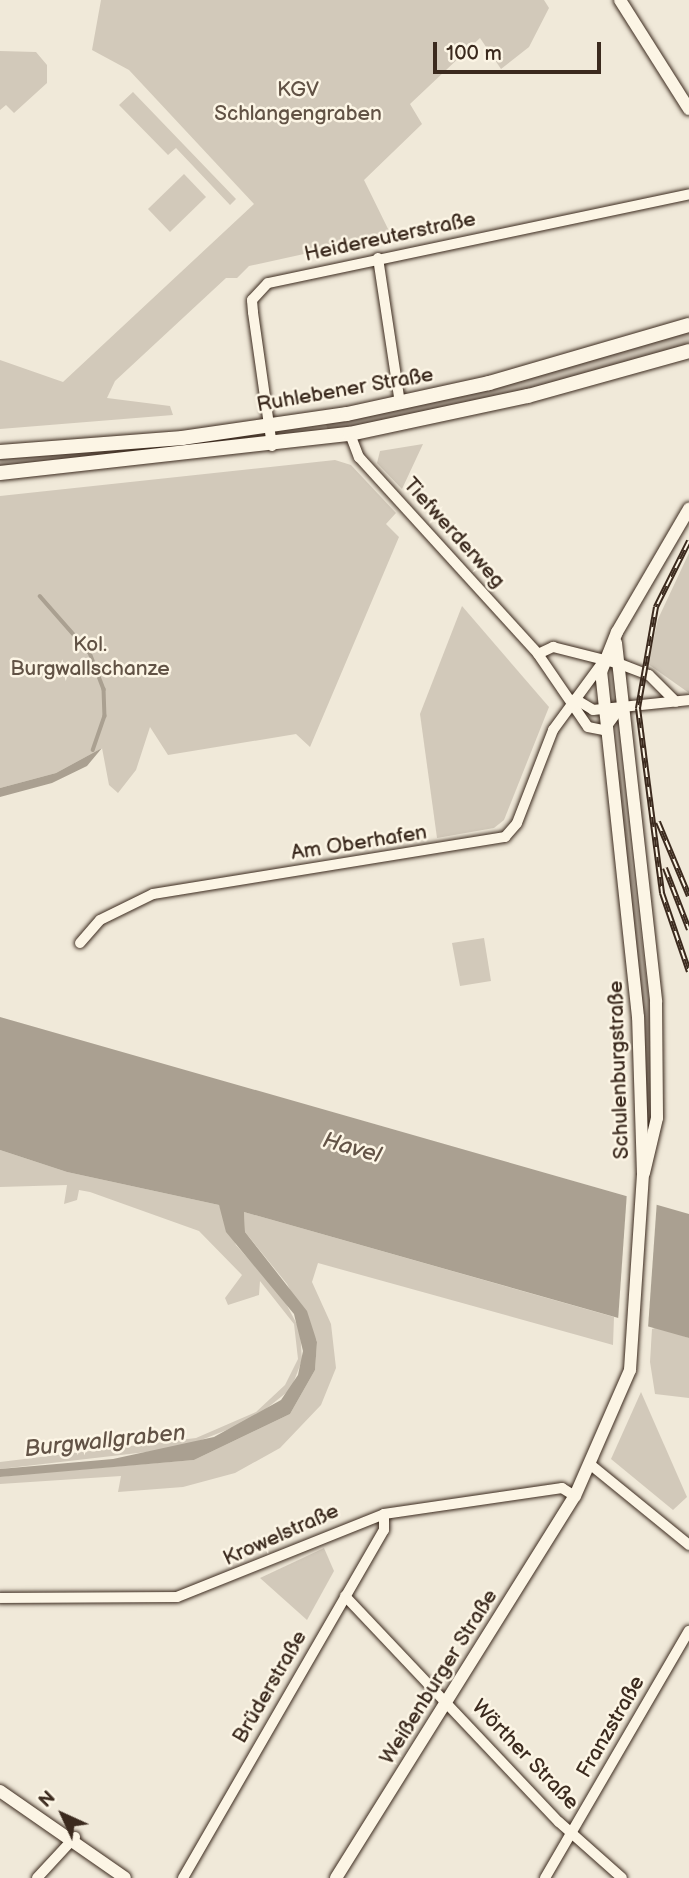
<!DOCTYPE html>
<meta charset="utf-8">
<style>
body{margin:0}
#map{position:relative;width:689px;height:1878px;overflow:hidden;background:#f0e9d9;font-family:"Balsamiq Sans",sans-serif}
div>[style]{position:absolute}
.green>*{inset:0;background:#d2c9ba}
.water>*{inset:0;background:#aaa091}
.pier>*{inset:0;background:#f0e9d9}
.stream>*{height:3.5px;margin:-1.75px;padding:0 1.75px;transform-origin:1.75px;border-radius:1.75px;background:#aaa091}
.roads{filter:drop-shadow(0 0 2px #3b2a1e) drop-shadow(0 0 2px #3b2a1e)}
.minor>*{height:10px;margin:-5px;padding:0 5px;transform-origin:5px;border-radius:5px;background:#fcf5e5}
.tertiary>*{height:12px;margin:-6px;padding:0 6px;transform-origin:6px;border-radius:6px;background:#fcf5e5}
.secondary>*{height:14px;margin:-7px;padding:0 7px;transform-origin:7px;border-radius:7px;background:#fcf5e5}
.rail>*{height:6px;margin-top:-3px;transform-origin:0;background:repeating-linear-gradient(90deg,#fcf5e5 0 10px,#3b2a1e 0 20px);box-sizing:border-box;border-block:2px solid #3b2a1e}
span{translate:-50% -50%;white-space:nowrap;text-align:center;line-height:1.15;-webkit-text-stroke:5px #fcf5e5;paint-order:stroke}
.park-label{font-size:21px;color:#615245}
.street-label{font-size:21px;color:#3b2a1e}
.water-label{font-size:23px;color:#625346;font-style:italic}
.north{position:absolute;left:28px;top:1780px;width:70px;height:70px;-webkit-text-stroke:5px #fcf5e5;paint-order:stroke;rotate:315deg;font-size:19px;font-weight:700;line-height:28px;text-align:center;color:#3b2a1e}
.north::after{content:'';display:block;margin:auto;width:24px;height:32px;background:#3b2a1e;clip-path:polygon(50% 0,100% 100%,50% 72%,0 100%)}
.scale{position:absolute;left:433px;top:42px;width:168px;height:32px;box-sizing:border-box;border:4px solid #3b2a1e;border-top:0;padding-left:9px;font-size:21px;line-height:24px;white-space:nowrap;color:#3b2a1e;-webkit-text-stroke:5px #fcf5e5;paint-order:stroke}
</style>
<div id="map">
<div class="green">
<i style="clip-path:polygon(101px 0,544px 0,549px 8px,529px 47px,501px 69px,480px 38px,410px 104px,422px 124px,364px 180px,391px 235px,249px 266px,237px 278px,226px 278px,115px 381px,107px 398px,170px 406px,173px 415px,0 429px,0 360px,63px 382px,254px 204px,129px 70px,92px 50px)"></i>
<i style="clip-path:polygon(0 51px,36px 52px,47px 65px,47px 83px,14px 113px,6px 105px,0 110px)"></i>
<i style="clip-path:polygon(133px 92px,236px 199px,230px 205px,176px 148px,168px 155px,119px 105px)"></i>
<i style="clip-path:polygon(184px 174px,206px 197px,170px 232px,148px 209px)"></i>
<i style="clip-path:polygon(689px 330px,689px 343px,681px 347px,565px 381px,328px 432px,326px 423px,499px 386px)"></i>
<i style="clip-path:polygon(265px 434px,264px 438px,0 468px,0 458px)"></i>
<i style="clip-path:polygon(423px 444px,402px 489px,377px 463px,380px 451px)"></i>
<i style="clip-path:polygon(335px 460px,351px 465px,396px 513px,386px 524px,399px 537px,310px 747px,296px 734px,168px 755px,150px 727px,136px 770px,118px 793px,109px 785px,102px 748px,56px 773px,0 788px,0 496px)"></i>
<i style="clip-path:polygon(689px 553px,689px 693px,648px 664px,658px 619px)"></i>
<i style="clip-path:polygon(462px 606px,549px 707px,504px 820px,494px 828px,437px 838px,420px 714px)"></i>
<i style="clip-path:polygon(620px 770px,649px 1000px,648px 1146px,613px 771px)"></i>
<i style="clip-path:polygon(484px 938px,491px 981px,460px 986px,452px 943px)"></i>
<i style="clip-path:polygon(0 1150px,67px 1172px,219px 1205px,236px 1245px,283px 1298px,300px 1330px,302px 1360px,291px 1389px,252px 1420px,181px 1448px,0 1469px,0 1462px,196px 1438px,256px 1412px,285px 1385px,298px 1359px,294px 1324px,260px 1281px,259px 1295px,228px 1305px,225px 1298px,242px 1275px,199px 1231px,90px 1192px,79px 1190px,77px 1200px,64px 1204px,67px 1185px,0 1187px)"></i>
<i style="clip-path:polygon(244px 1212px,614px 1317px,613px 1345px,318px 1263px,312px 1282px,331px 1324px,336px 1368px,321px 1405px,280px 1448px,235px 1473px,183px 1487px,118px 1492px,121px 1476px,0 1484px,0 1477px,25px 1474px,194px 1460px,290px 1414px,315px 1370px,317px 1341px,287px 1284px,245px 1232px)"></i>
<i style="clip-path:polygon(658px 1327px,689px 1338px,689px 1398px,655px 1394px,650px 1362px,652px 1329px)"></i>
<i style="clip-path:polygon(641px 1392px,687px 1497px,673px 1510px,611px 1459px)"></i>
<i style="clip-path:polygon(324px 1548px,334px 1571px,307px 1620px,260px 1578px)"></i>
</div>
<div class="water">
<i style="clip-path:polygon(102px 748px,87px 766px,52px 783px,0 797px,0 788px,56px 773px)"></i>
<i style="clip-path:polygon(0 1017px,689px 1214px,689px 1338px,244px 1212px,245px 1232px,307px 1311px,317px 1342px,315px 1370px,290px 1414px,194px 1460px,0 1477px,0 1469px,113px 1459px,214px 1437px,281px 1400px,298px 1375px,303px 1351px,294px 1314px,226px 1232px,219px 1205px,67px 1172px,0 1150px)"></i>
</div>
<div class="pier">
<i style="clip-path:polygon(627px 1192px,657px 1200px,648px 1328px,618px 1321px)"></i>
</div>
<div class="stream">
<i style="left:40px;top:596px;width:76px;rotate:48.7deg"></i>
<i style="left:90px;top:653px;width:39px;rotate:69deg"></i>
<i style="left:104px;top:689px;width:27px;rotate:88deg"></i>
<i style="left:105px;top:716px;width:36px;rotate:109deg"></i>
</div>
<div class="roads">
<div class="minor">
<i style="left:378px;top:258px;width:147px;rotate:81.4deg"></i>
<i style="left:350px;top:434px;width:25px;rotate:69deg"></i>
<i style="left:359px;top:457px;width:266px;rotate:47.7deg"></i>
<i style="left:538px;top:654px;width:88px;rotate:55.6deg"></i>
<i style="left:588px;top:727px;width:16px;rotate:11deg"></i>
<i style="left:604px;top:730px;width:26px;rotate:-54deg"></i>
<i style="left:272px;top:446px;width:135px;rotate:-98.1deg"></i>
<i style="left:253px;top:312px;width:12px;rotate:-95deg"></i>
<i style="left:252px;top:300px;width:23px;rotate:-47deg"></i>
<i style="left:268px;top:283px;width:430px;rotate:-11.9deg"></i>
<i style="left:538px;top:654px;width:17px;rotate:-25deg"></i>
<i style="left:553px;top:647px;width:69px;rotate:14.2deg"></i>
<i style="left:620px;top:664px;width:31px;rotate:21deg"></i>
<i style="left:649px;top:675px;width:38px;rotate:45deg"></i>
<i style="left:575px;top:699px;width:21px;rotate:31deg"></i>
<i style="left:593px;top:710px;width:97px;rotate:-5.9deg"></i>
<i style="left:80px;top:943px;width:30px;rotate:-49deg"></i>
<i style="left:100px;top:920px;width:59px;rotate:-26.1deg"></i>
<i style="left:153px;top:894px;width:357px;rotate:-9.2deg"></i>
<i style="left:505px;top:837px;width:18px;rotate:-49deg"></i>
<i style="left:517px;top:823px;width:100px;rotate:-68.8deg"></i>
<i style="left:553px;top:730px;width:84px;rotate:-53.7deg"></i>
<i style="left:591px;top:1465px;width:127px;rotate:39.2deg"></i>
<i style="left:345px;top:1596px;width:311px;rotate:46.6deg"></i>
<i style="left:559px;top:1822px;width:84px;rotate:41.6deg"></i>
<i style="left:0;top:1598px;width:177px;rotate:-0.3deg"></i>
<i style="left:177px;top:1597px;width:223px;rotate:-21.8deg"></i>
<i style="left:384px;top:1514px;width:180px;rotate:-8.3deg"></i>
<i style="left:562px;top:1488px;width:15px;rotate:32deg"></i>
<i style="left:37px;top:1878px;width:56px;rotate:-47.2deg"></i>
<i style="left:183px;top:1878px;width:402px;rotate:-60deg"></i>
<i style="left:384px;top:1530px;width:16px;rotate:-90deg"></i>
<i style="left:545px;top:1878px;width:286px;rotate:-59.8deg"></i>
</div>
<div class="tertiary">
<i style="left:620px;top:0;width:129px;rotate:57.7deg"></i>
<i style="left:616px;top:643px;width:361px;rotate:83.6deg"></i>
<i style="left:656px;top:1002px;width:116px;rotate:89.5deg"></i>
<i style="left:657px;top:1118px;width:57px;rotate:103.3deg"></i>
<i style="left:0;top:1791px;width:152px;rotate:34.8deg"></i>
<i style="left:336px;top:1878px;width:451px;rotate:-58deg"></i>
<i style="left:575px;top:1496px;width:137px;rotate:-66.4deg"></i>
<i style="left:630px;top:1370px;width:196px;rotate:-86.2deg"></i>
<i style="left:643px;top:1174px;width:157px;rotate:-91.8deg"></i>
<i style="left:638px;top:1017px;width:347px;rotate:-96.1deg"></i>
<i style="left:601px;top:672px;width:43px;rotate:-68.2deg"></i>
<i style="left:617px;top:632px;width:143px;rotate:-59.7deg"></i>
</div>
<div class="secondary">
<i style="left:0;top:452px;width:183px;rotate:-4.4deg"></i>
<i style="left:182px;top:438px;width:167px;rotate:-8.3deg"></i>
<i style="left:347px;top:414px;width:145px;rotate:-12.3deg"></i>
<i style="left:489px;top:383px;width:208px;rotate:-16.2deg"></i>
<i style="left:0;top:473px;width:352px;rotate:-6.4deg"></i>
<i style="left:350px;top:434px;width:182px;rotate:-12.1deg"></i>
<i style="left:528px;top:396px;width:167px;rotate:-15.6deg"></i>
</div>
</div>
<div class="rail">
<i style="left:689px;top:541px;width:74px;rotate:116.6deg"></i>
<i style="left:656px;top:607px;width:103px;rotate:100.1deg"></i>
<i style="left:638px;top:708px;width:187px;rotate:82.6deg"></i>
<i style="left:662px;top:893px;width:83px;rotate:71.1deg"></i>
<i style="left:658px;top:822px;width:80px;rotate:67.3deg"></i>
<i style="left:665px;top:868px;width:66px;rotate:68.8deg"></i>
</div>
<div class="park-label">
<span style="left:298px;top:102px">KGV<br>Schlangengraben</span>
<span style="left:90px;top:657px">Kol.<br>Burgwallschanze</span>
</div>
<div class="street-label">
<span style="left:390px;top:237px;rotate:-12deg">Heidereuterstraße</span>
<span style="left:345px;top:390px;rotate:-10deg">Ruhlebener Straße</span>
<span style="left:454px;top:533px;rotate:48deg">Tiefwerderweg</span>
<span style="left:359px;top:843px;rotate:-9deg">Am Oberhafen</span>
<span style="left:619px;top:1070px;rotate:-92deg">Schulenburgstraße</span>
<span style="left:281px;top:1535px;rotate:-24deg">Krowelstraße</span>
<span style="left:439px;top:1677px;rotate:-58deg">Weißenburger Straße</span>
<span style="left:270px;top:1687px;rotate:-60deg">Brüderstraße</span>
<span style="left:611px;top:1727px;rotate:-60deg">Franzstraße</span>
<span style="left:525px;top:1755px;rotate:46deg">Wörther Straße</span>
</div>
<div class="water-label">
<span style="left:352px;top:1148px;rotate:16deg">Havel</span>
<span style="left:105px;top:1441px;rotate:-6deg">Burgwallgraben</span>
</div>
<div class="north">N</div>
<div class="scale">100 m</div>
</div>
